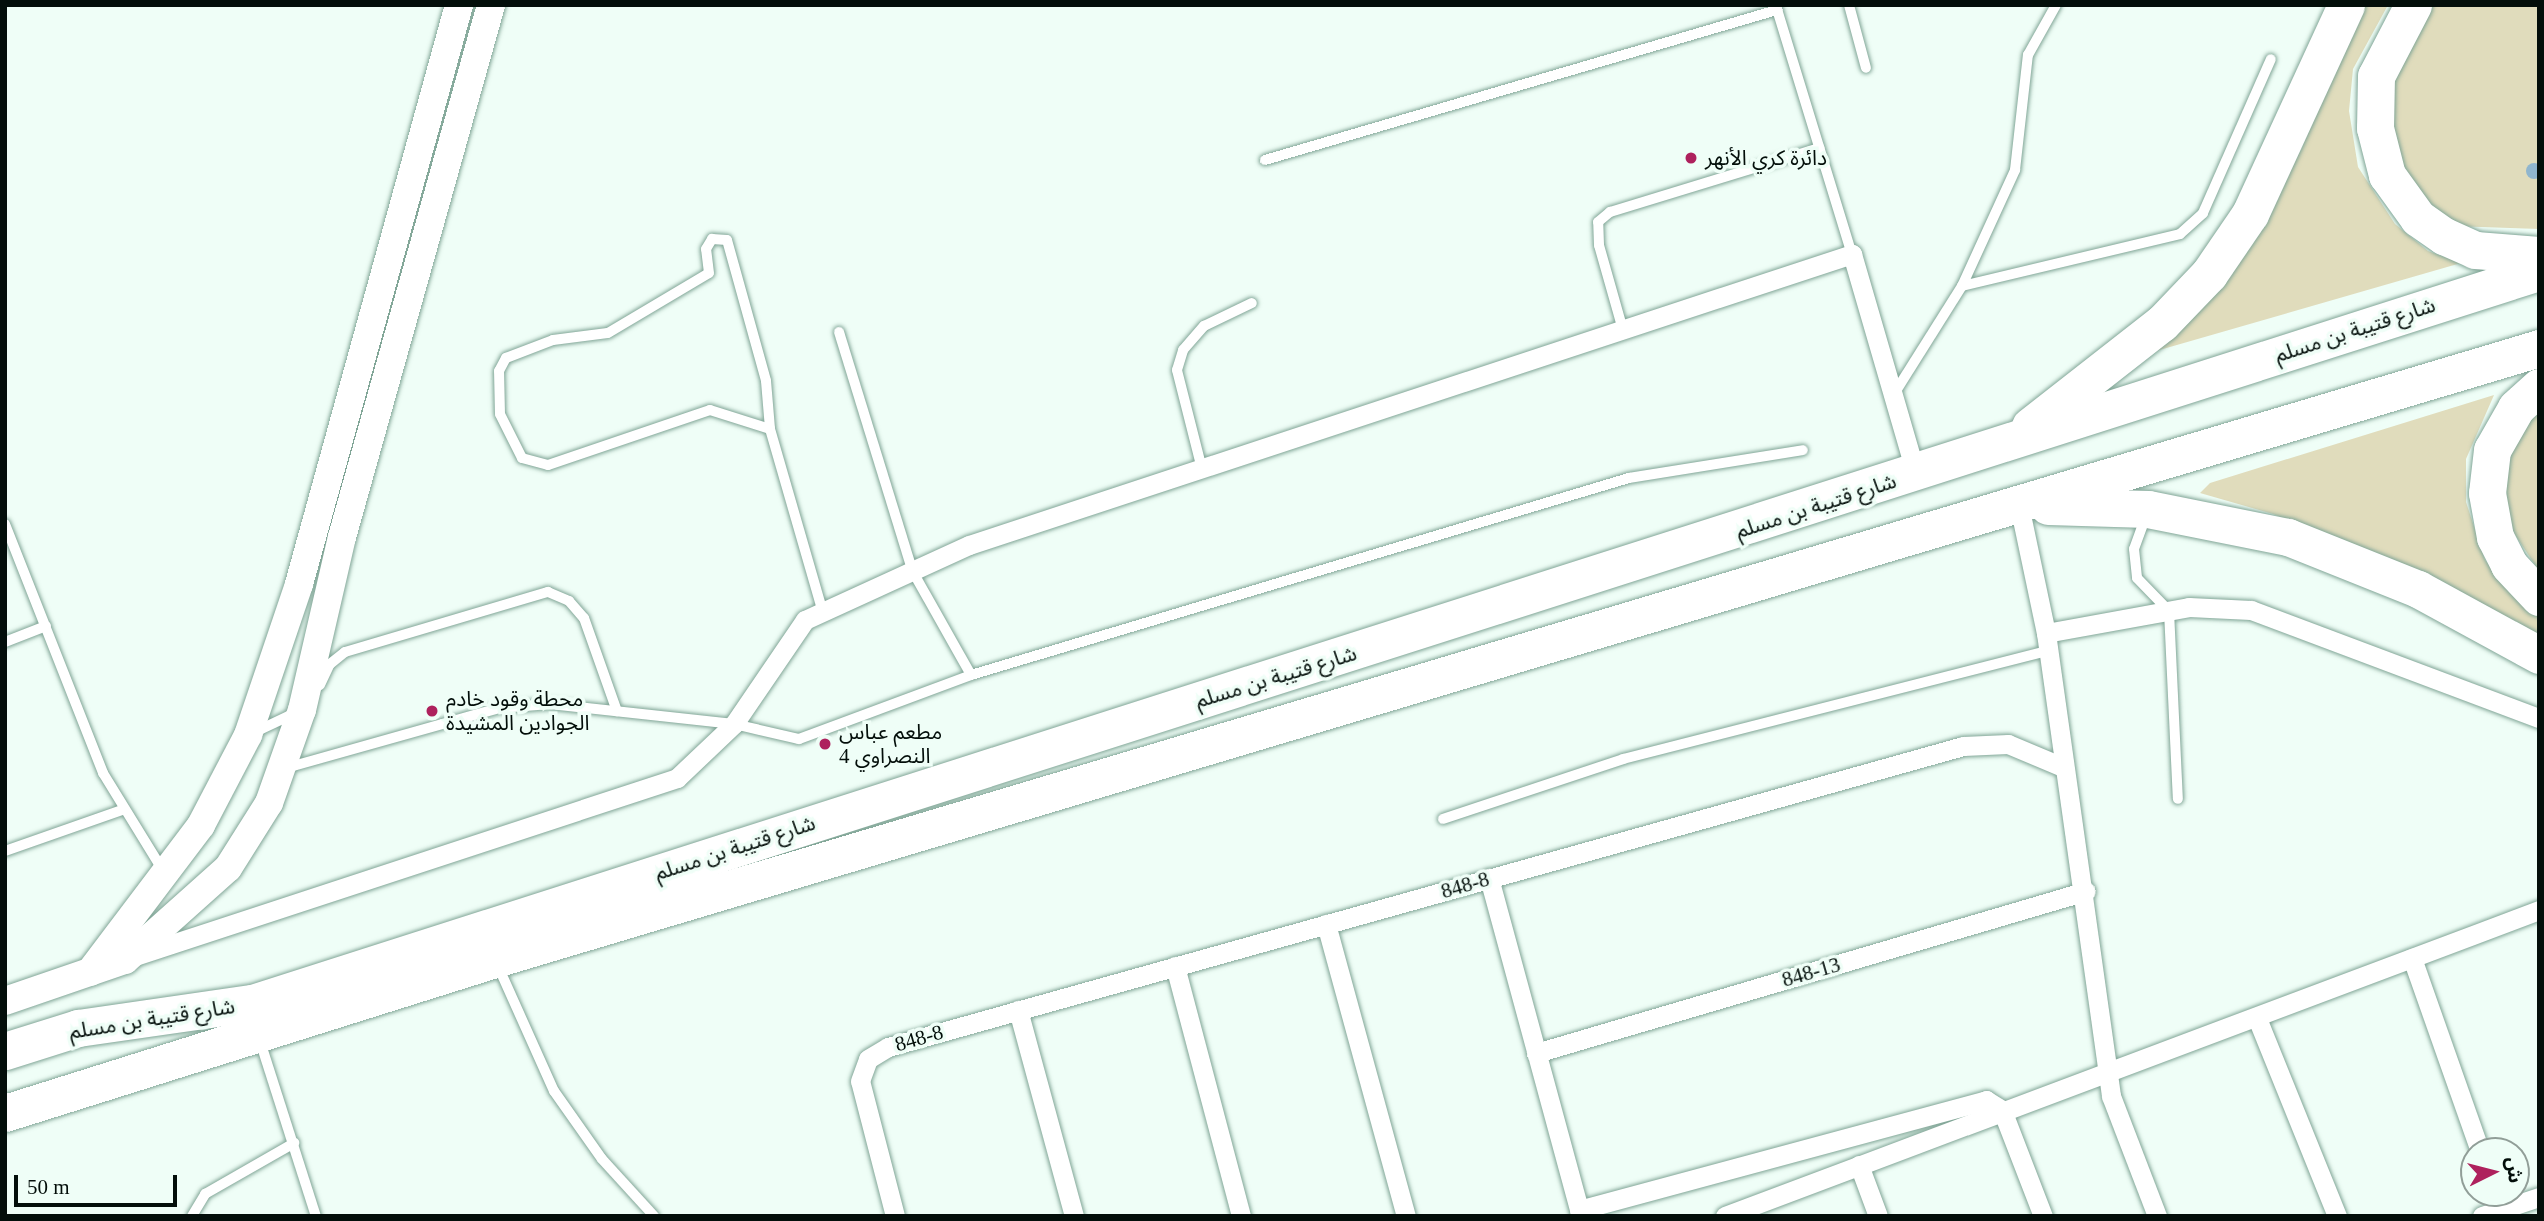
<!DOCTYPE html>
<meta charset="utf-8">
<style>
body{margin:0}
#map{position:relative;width:2544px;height:1221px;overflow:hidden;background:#effef7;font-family:"Times New Roman","Noto Sans Arabic",serif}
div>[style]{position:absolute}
.green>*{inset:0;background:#e0dcbc}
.water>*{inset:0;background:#90b6ce}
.round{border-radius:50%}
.roads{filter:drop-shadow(0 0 2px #80a596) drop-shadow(0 0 2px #80a596)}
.lane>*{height:10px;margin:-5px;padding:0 5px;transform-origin:5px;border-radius:5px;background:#fff}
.street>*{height:19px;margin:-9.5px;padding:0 9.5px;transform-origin:9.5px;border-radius:9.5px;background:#fff}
.secondary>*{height:28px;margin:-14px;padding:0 14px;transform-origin:14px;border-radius:14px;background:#fff}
.highway>*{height:37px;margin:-18.5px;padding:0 18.5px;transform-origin:18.5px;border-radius:18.5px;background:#fff}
.dots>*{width:19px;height:19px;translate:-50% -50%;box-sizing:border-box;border:4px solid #effef7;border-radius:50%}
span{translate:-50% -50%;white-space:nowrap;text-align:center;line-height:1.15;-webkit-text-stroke:7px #effef7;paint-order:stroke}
.poi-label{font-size:21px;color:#030e0a}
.left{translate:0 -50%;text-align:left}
.street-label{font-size:21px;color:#030e0a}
.frame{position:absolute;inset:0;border:7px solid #030e0a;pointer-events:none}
.north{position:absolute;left:2460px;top:1137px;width:70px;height:70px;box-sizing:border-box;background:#effef7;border:2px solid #919e98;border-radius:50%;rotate:84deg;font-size:19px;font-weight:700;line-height:28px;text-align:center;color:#030e0a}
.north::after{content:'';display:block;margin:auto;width:24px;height:32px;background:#ae215d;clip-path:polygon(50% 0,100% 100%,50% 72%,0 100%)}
.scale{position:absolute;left:14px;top:1175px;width:163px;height:32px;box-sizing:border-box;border:4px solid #030e0a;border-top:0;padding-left:9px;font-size:21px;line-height:24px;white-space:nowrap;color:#030e0a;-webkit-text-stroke:5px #effef7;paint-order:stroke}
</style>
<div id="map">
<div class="green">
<i style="clip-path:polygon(2362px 5px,2388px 5px,2353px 69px,2349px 111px,2358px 167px,2395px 224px,2428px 251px,2461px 263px,2156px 351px,2194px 317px,2241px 258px,2301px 150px)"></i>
<i style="clip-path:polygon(2435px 5px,2539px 5px,2539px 229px,2453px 226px,2411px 196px,2382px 112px,2414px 25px)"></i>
<i style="clip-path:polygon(2494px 395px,2466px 459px,2466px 502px,2485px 560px,2539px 617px,2539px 638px,2363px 551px,2273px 514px,2200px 493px,2210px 483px)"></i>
<i style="clip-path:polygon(2539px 399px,2539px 571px,2510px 527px,2498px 488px,2519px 416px)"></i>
</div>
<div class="water">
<i class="round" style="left:2526px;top:163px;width:16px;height:16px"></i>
</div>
<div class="roads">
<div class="lane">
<i style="left:1849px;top:5px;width:65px;rotate:74.9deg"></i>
<i style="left:1776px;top:6px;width:259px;rotate:73deg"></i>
<i style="left:1265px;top:160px;width:534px;rotate:-16.33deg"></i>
<i style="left:1962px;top:286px;width:224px;rotate:-13.4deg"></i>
<i style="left:2180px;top:234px;width:31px;rotate:-42deg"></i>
<i style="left:2203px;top:213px;width:168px;rotate:-66.2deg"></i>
<i style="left:1623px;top:330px;width:88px;rotate:-105.8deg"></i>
<i style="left:1599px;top:245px;width:23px;rotate:-92deg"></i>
<i style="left:1598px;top:222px;width:16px;rotate:-40deg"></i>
<i style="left:1610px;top:212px;width:219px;rotate:-17deg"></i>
<i style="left:839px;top:332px;width:251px;rotate:72.9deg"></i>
<i style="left:913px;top:572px;width:118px;rotate:60.6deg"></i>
<i style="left:1894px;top:394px;width:128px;rotate:-57.8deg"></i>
<i style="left:1962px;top:286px;width:128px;rotate:-65.4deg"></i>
<i style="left:2015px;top:170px;width:116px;rotate:-83.6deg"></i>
<i style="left:2028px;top:55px;width:57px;rotate:-60.8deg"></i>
<i style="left:770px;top:429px;width:63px;rotate:-162.4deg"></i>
<i style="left:710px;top:410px;width:171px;rotate:161.2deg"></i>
<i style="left:548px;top:465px;width:27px;rotate:-165deg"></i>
<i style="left:522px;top:458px;width:49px;rotate:-116.6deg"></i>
<i style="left:500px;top:414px;width:43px;rotate:-91.3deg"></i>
<i style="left:499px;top:371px;width:15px;rotate:-62deg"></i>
<i style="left:506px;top:358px;width:50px;rotate:-21deg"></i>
<i style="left:553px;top:340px;width:55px;rotate:-7.3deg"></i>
<i style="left:608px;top:333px;width:117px;rotate:-30.7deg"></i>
<i style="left:709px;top:273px;width:24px;rotate:-97deg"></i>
<i style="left:706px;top:249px;width:12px;rotate:-59deg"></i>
<i style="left:712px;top:239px;width:15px;rotate:4deg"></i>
<i style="left:727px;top:240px;width:146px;rotate:74.5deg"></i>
<i style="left:766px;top:381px;width:48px;rotate:85.2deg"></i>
<i style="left:770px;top:429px;width:191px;rotate:73.9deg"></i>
<i style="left:1202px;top:469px;width:102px;rotate:-104.2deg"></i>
<i style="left:1177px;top:370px;width:21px;rotate:-73deg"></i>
<i style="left:1183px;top:350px;width:32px;rotate:-49deg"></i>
<i style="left:1204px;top:326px;width:53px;rotate:-25.6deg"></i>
<i style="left:2146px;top:516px;width:35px;rotate:110deg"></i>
<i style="left:2134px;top:549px;width:29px;rotate:84deg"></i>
<i style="left:2137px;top:578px;width:46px;rotate:45.9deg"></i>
<i style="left:2169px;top:611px;width:188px;rotate:87.3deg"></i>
<i style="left:5px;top:524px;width:268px;rotate:68.5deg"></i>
<i style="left:103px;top:773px;width:116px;rotate:58.4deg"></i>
<i style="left:5px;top:642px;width:44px;rotate:-21.3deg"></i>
<i style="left:320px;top:685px;width:23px;rotate:-65deg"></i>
<i style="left:330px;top:664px;width:19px;rotate:-39deg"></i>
<i style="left:345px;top:652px;width:212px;rotate:-16.5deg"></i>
<i style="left:548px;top:592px;width:23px;rotate:23deg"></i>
<i style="left:569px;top:601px;width:23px;rotate:49deg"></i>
<i style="left:584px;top:618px;width:99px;rotate:70.5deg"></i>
<i style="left:255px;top:732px;width:44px;rotate:-25.4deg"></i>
<i style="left:286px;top:768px;width:222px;rotate:-15.7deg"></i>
<i style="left:500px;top:708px;width:50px;rotate:-4.6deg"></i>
<i style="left:550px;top:704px;width:185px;rotate:6.2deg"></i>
<i style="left:734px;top:724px;width:67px;rotate:13deg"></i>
<i style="left:799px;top:739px;width:184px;rotate:-20.4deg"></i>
<i style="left:971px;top:675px;width:687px;rotate:-16.67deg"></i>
<i style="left:1629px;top:478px;width:176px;rotate:-9.1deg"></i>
<i style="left:1443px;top:819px;width:190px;rotate:-18.4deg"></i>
<i style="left:1623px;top:759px;width:439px;rotate:-14.3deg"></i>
<i style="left:5px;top:851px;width:124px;rotate:-19.3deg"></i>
<i style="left:498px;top:966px;width:137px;rotate:65.9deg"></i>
<i style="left:554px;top:1091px;width:83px;rotate:54.8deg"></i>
<i style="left:602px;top:1159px;width:77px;rotate:47.6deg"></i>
<i style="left:260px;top:1041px;width:184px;rotate:72.3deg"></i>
<i style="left:192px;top:1216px;width:26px;rotate:-59deg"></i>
<i style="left:205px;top:1194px;width:103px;rotate:-29.8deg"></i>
</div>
<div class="street">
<i style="left:2019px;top:505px;width:131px;rotate:78.1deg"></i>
<i style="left:2046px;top:633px;width:468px;rotate:82deg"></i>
<i style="left:2111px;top:1096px;width:129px;rotate:69deg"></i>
<i style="left:2046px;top:633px;width:145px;rotate:-10.3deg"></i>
<i style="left:2189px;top:607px;width:62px;rotate:2.8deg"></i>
<i style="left:2251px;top:610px;width:308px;rotate:20.6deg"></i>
<i style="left:1489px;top:878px;width:350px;rotate:74.8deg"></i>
<i style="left:1326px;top:924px;width:303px;rotate:74.7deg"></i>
<i style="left:132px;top:957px;width:574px;rotate:-18.18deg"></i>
<i style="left:677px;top:778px;width:79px;rotate:-43.5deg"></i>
<i style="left:734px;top:724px;width:126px;rotate:-55.7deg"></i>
<i style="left:805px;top:620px;width:180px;rotate:-24.6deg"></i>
<i style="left:969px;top:545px;width:930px;rotate:-18.24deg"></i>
<i style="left:1852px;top:254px;width:230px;rotate:73.8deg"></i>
<i style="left:2412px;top:958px;width:205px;rotate:70.6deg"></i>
<i style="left:1175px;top:966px;width:259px;rotate:75.2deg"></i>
<i style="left:1018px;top:1010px;width:213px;rotate:74.8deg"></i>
<i style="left:2257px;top:1018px;width:214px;rotate:68deg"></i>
<i style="left:1536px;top:1053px;width:573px;rotate:-16.41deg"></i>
<i style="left:1859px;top:1165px;width:54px;rotate:69.6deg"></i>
<i style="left:1579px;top:1210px;width:422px;rotate:-15.1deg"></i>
<i style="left:1986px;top:1100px;width:19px;rotate:32deg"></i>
<i style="left:2002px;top:1110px;width:114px;rotate:68.9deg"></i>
<i style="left:895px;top:1216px;width:139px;rotate:-104.5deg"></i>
<i style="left:860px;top:1081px;width:23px;rotate:-70deg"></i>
<i style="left:868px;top:1059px;width:23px;rotate:-31deg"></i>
<i style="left:888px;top:1047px;width:1116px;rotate:-15.64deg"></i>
<i style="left:1963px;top:746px;width:45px;rotate:-2.5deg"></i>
<i style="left:2008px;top:744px;width:60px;rotate:22.7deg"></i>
<i style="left:1725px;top:1216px;width:870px;rotate:-20.6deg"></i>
<i style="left:2482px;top:1216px;width:60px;rotate:-18.4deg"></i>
</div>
<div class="secondary">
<i style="left:90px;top:972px;width:184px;rotate:-52.9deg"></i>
<i style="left:201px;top:825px;width:102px;rotate:-62.4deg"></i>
<i style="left:248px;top:735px;width:159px;rotate:-71.3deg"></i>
<i style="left:299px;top:584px;width:601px;rotate:-74.55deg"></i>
<i style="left:5px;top:1001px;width:127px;rotate:-18.9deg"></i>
<i style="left:125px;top:960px;width:138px;rotate:-41.8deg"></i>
<i style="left:228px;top:868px;width:77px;rotate:-57.8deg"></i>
<i style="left:269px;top:803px;width:99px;rotate:-70.5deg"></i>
<i style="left:302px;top:710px;width:178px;rotate:-77deg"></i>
<i style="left:342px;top:537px;width:552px;rotate:-74.35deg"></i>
</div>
<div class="highway">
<i style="left:2413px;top:5px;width:80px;rotate:117.5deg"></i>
<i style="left:2376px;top:76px;width:52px;rotate:91.1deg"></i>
<i style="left:2375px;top:128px;width:49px;rotate:75.7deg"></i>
<i style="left:2387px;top:175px;width:53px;rotate:54.2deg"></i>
<i style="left:2418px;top:218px;width:32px;rotate:35deg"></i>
<i style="left:2444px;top:236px;width:34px;rotate:24deg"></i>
<i style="left:2475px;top:250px;width:64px;rotate:4.5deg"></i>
<i style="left:2539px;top:387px;width:31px;rotate:138deg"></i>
<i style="left:2516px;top:408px;width:48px;rotate:119.7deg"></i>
<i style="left:2492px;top:450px;width:43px;rotate:96.6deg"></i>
<i style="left:2487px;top:493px;width:45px;rotate:79.7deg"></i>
<i style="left:2495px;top:537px;width:31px;rotate:63deg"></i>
<i style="left:2509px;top:565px;width:44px;rotate:46.8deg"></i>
<i style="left:2030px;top:426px;width:167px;rotate:-38deg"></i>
<i style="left:2162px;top:323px;width:68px;rotate:-46.2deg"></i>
<i style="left:2209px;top:274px;width:73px;rotate:-55.7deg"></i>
<i style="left:2250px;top:214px;width:230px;rotate:-65.3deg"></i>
<i style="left:2048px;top:506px;width:100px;rotate:1.7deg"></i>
<i style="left:2148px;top:509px;width:143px;rotate:11.3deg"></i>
<i style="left:2288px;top:537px;width:140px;rotate:21.8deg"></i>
<i style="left:2418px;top:589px;width:138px;rotate:28.6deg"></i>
<i style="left:5px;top:1051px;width:77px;rotate:-17.5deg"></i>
<i style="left:78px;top:1028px;width:176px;rotate:-8.2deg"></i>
<i style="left:252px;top:1003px;width:2401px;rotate:-17.73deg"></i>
<i style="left:5px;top:1113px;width:514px;rotate:-17.45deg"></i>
<i style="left:495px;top:959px;width:2133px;rotate:-16.64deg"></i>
</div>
</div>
<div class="dots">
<i style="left:1691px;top:158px;background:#ae215d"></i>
<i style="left:432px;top:711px;background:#ae215d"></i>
<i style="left:825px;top:744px;background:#ae215d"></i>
</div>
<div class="poi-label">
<span class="left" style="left:1705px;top:158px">دائرة كري الأنهر</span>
<span class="left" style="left:446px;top:711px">محطة وقود خادم<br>الجوادين المشيدة</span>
<span class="left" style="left:839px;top:744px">مطعم عباس<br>النصراوي 4</span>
</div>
<div class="street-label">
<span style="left:2355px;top:330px;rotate:-18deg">شارع قتيبة بن مسلم</span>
<span style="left:1816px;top:506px;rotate:-18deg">شارع قتيبة بن مسلم</span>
<span style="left:1276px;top:677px;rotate:-17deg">شارع قتيبة بن مسلم</span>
<span style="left:735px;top:848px;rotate:-18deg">شارع قتيبة بن مسلم</span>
<span style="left:1465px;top:885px;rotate:-16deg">848-8</span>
<span style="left:1811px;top:972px;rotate:-16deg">848-13</span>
<span style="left:152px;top:1019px;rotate:-9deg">شارع قتيبة بن مسلم</span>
<span style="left:919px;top:1038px;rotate:-16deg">848-8</span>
</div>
<div class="frame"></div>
<div class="north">ش</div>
<div class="scale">50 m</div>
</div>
